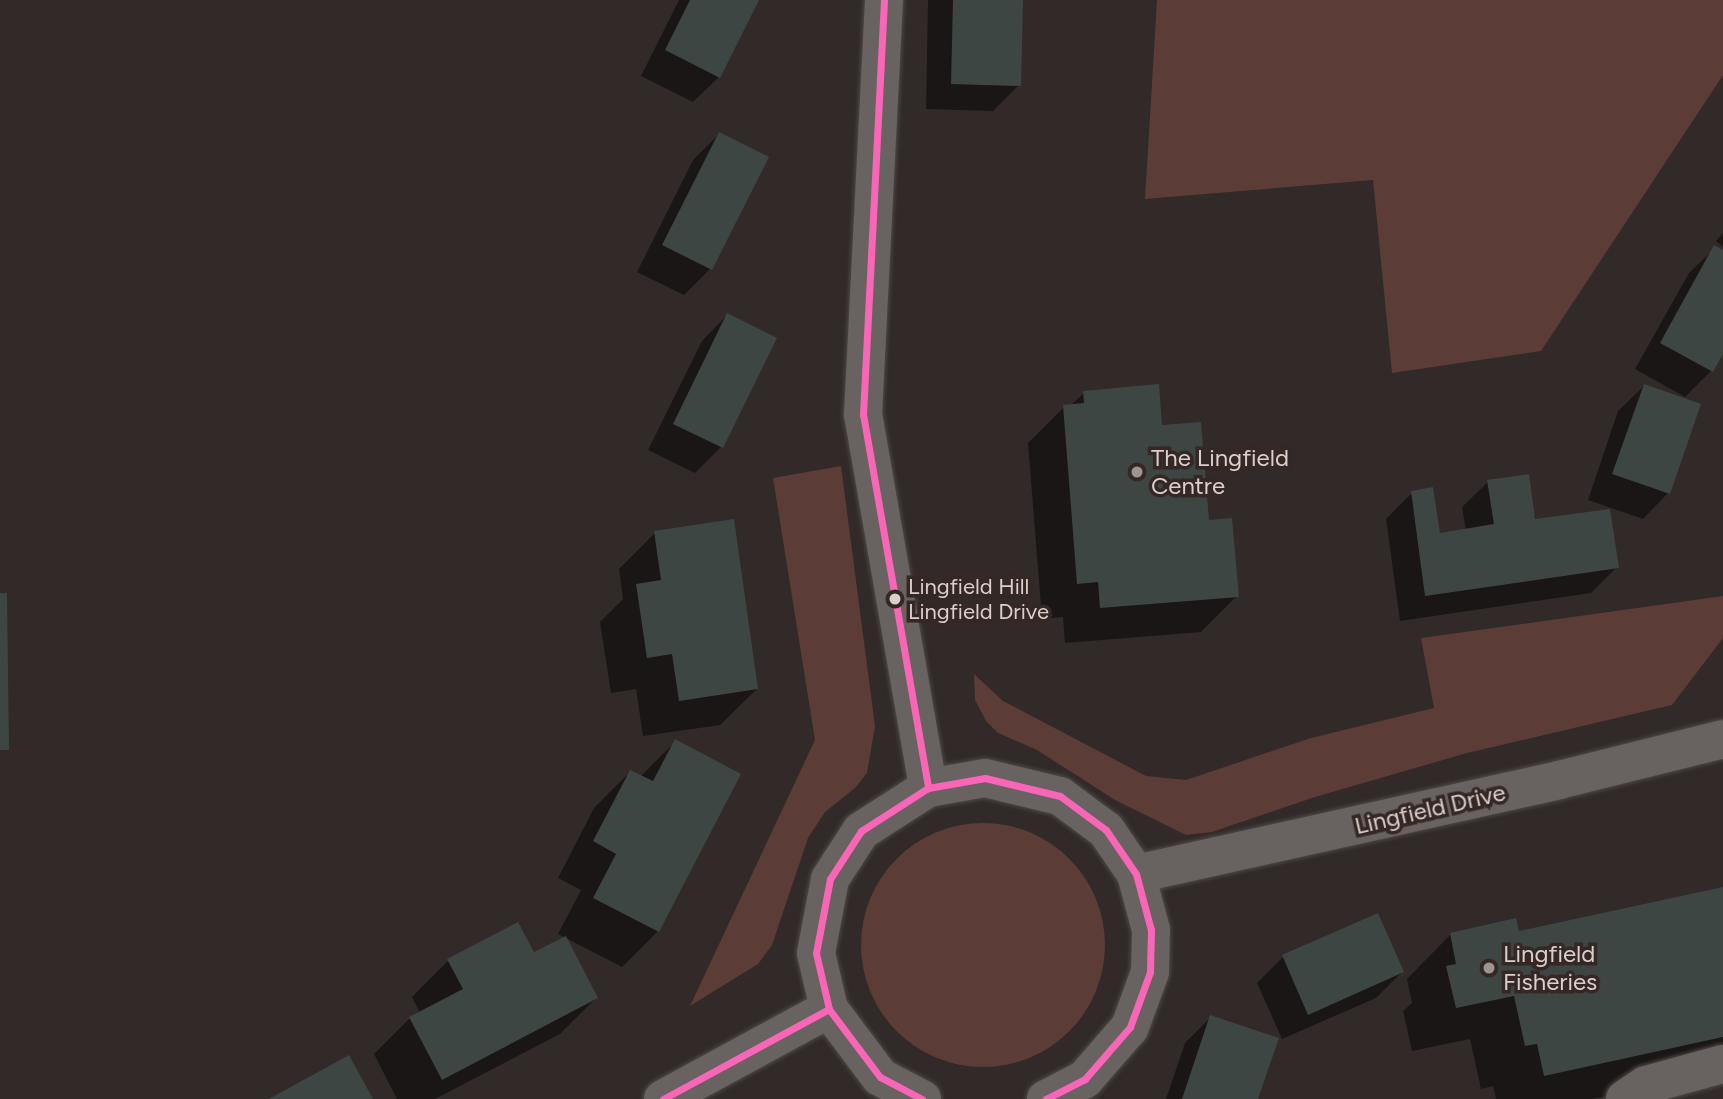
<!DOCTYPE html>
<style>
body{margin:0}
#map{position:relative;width:1723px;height:1099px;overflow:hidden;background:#312a28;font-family:Figtree,sans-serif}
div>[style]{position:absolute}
.green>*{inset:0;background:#5b3c36}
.round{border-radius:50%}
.shadow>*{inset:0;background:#0007}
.building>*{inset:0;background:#3e4643}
.roads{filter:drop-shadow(0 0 2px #4f4846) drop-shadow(0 0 2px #4f4846)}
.street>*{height:38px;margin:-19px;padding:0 19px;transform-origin:19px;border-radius:19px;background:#686260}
.bus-1>*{height:7px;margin:-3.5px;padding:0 3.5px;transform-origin:3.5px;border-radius:3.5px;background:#fa66b7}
.dots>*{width:19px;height:19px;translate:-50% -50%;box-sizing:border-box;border:4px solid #352724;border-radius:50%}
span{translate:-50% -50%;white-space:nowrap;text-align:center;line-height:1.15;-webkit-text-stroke:7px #352724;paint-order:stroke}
.bus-label{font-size:22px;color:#d9cfcd}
.left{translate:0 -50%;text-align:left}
.poi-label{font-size:24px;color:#d9cfcd}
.street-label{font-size:24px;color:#d9cfcd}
</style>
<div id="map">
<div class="green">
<i style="clip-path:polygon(1157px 0,1723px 0,1723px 75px,1541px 351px,1392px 373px,1373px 180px,1145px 199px)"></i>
<i style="clip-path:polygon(841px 466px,875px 726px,867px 773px,855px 788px,825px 812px,808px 838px,772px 945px,758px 964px,690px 1006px,815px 740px,773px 478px)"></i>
<i style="clip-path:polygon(1723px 596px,1723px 638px,1672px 705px,1467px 753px,1315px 797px,1212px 832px,1186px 835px,1115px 800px,1037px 750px,998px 733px,986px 721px,975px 700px,974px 674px,1003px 701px,1146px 776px,1186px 780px,1311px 738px,1434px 708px,1421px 638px)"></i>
<i class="round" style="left:861px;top:823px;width:244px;height:244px"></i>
</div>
<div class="shadow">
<i style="clip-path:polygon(679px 0,757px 0,719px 77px,693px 102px,641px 76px)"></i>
<i style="clip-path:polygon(928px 0,1021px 0,1019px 85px,993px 111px,926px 109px)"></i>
<i style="clip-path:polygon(719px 134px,766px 158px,710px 269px,684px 295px,637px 272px,693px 160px)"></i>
<i style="clip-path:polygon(1723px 233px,1723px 247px,1716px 241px)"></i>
<i style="clip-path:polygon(1715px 248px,1723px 252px,1723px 350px,1711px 371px,1685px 397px,1635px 369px,1689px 273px)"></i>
<i style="clip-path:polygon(727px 315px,775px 339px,721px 447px,695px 473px,648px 450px,702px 341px)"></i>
<i style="clip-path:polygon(1644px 386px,1668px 493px,1643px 519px,1588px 500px,1618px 411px)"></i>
<i style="clip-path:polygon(1084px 393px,1161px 427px,1207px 522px,1237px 596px,1201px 632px,1065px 643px,1063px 617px,1042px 619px,1028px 443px,1064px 407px,1070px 406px)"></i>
<i style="clip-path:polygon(1488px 482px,1533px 521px,1617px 567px,1591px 593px,1400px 621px,1386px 519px,1412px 493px,1438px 535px,1466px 531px,1462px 507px)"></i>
<i style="clip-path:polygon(655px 533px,757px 689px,720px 725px,643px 736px,636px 689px,611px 693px,600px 622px,623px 599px,619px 569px)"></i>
<i style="clip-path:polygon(675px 742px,658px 931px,622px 967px,558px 934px,581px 890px,558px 878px,594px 808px,630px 772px,640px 777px)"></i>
<i style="clip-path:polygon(1723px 889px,1723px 1071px,1592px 1099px,1496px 1099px,1493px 1086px,1481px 1089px,1470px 1039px,1412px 1051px,1403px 1011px,1412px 1003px,1407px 979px,1450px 935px,1517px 933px)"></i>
<i style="clip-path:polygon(533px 954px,596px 998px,560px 1034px,435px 1099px,397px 1099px,374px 1054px,410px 1018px,420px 1013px,412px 997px,448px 961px)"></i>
<i style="clip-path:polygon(1283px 957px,1402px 972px,1376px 998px,1282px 1039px,1257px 983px)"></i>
<i style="clip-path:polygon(1211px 1017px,1257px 1099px,1166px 1099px,1185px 1043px)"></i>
</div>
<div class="building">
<i style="clip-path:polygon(690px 0,759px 0,720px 78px,665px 50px)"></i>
<i style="clip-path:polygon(953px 0,1023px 0,1021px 86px,951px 84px)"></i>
<i style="clip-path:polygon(719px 132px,769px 157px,712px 270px,662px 245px)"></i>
<i style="clip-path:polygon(1714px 245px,1723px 250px,1723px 354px,1713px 372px,1660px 343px)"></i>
<i style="clip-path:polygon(727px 313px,777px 338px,723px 448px,673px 424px)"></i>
<i style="clip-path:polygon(1159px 384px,1162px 425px,1201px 422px,1209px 520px,1232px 518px,1239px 597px,1100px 608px,1098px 582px,1077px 584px,1063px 405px,1084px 403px,1083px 391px)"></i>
<i style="clip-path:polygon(1644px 384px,1701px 404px,1670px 494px,1612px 474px)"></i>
<i style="clip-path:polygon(1529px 474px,1535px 519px,1610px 509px,1619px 568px,1425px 596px,1411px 491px,1433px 487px,1440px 533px,1494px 524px,1487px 480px)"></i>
<i style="clip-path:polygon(734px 519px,758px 689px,679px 701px,672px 654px,647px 658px,636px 584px,661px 580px,654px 531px)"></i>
<i style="clip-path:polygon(0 593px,7px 593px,9px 750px,0 750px)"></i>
<i style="clip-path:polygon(675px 739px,741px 774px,659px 932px,593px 898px,616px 854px,593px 841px,630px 770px,653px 781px)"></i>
<i style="clip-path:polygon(1723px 887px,1723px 1037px,1544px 1076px,1537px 1044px,1525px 1046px,1514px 996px,1456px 1008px,1446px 966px,1456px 964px,1450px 933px,1516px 918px,1519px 931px)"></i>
<i style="clip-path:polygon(1378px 913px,1404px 972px,1308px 1015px,1282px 955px)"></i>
<i style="clip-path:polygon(518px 922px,534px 952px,566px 936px,598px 998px,442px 1080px,409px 1017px,463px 989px,447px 959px)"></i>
<i style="clip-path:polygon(1210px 1015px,1279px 1038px,1258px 1099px,1182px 1099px)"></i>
<i style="clip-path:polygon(349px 1055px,373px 1099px,269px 1099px,298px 1083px)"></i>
</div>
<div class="roads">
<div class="street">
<i style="left:884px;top:0;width:415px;rotate:92.9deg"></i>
<i style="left:863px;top:414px;width:380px;rotate:80.1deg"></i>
<i style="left:1136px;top:874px;width:433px;rotate:-12.5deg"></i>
<i style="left:1559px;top:780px;width:169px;rotate:-14deg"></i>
<i style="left:663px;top:1099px;width:189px;rotate:-28.5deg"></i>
<i style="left:922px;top:1099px;width:47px;rotate:-152.4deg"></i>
<i style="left:880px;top:1077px;width:85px;rotate:-126.9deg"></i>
<i style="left:829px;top:1009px;width:57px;rotate:-103.1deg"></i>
<i style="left:816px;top:953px;width:75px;rotate:-79.3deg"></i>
<i style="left:830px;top:879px;width:57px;rotate:-57.1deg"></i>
<i style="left:861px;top:831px;width:80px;rotate:-32.7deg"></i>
<i style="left:928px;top:788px;width:58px;rotate:-10deg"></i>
<i style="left:985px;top:778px;width:77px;rotate:13.5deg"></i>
<i style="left:1060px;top:796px;width:57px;rotate:36.5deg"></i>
<i style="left:1106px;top:830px;width:53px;rotate:55.7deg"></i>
<i style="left:1136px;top:874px;width:58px;rotate:75deg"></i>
<i style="left:1151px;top:930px;width:42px;rotate:91.4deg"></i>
<i style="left:1150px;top:972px;width:59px;rotate:110deg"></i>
<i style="left:1130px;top:1027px;width:69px;rotate:130.9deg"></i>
<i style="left:1085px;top:1079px;width:44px;rotate:152.9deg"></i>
<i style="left:1625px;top:1099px;width:25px;rotate:-34deg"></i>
<i style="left:1646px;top:1085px;width:80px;rotate:-15.3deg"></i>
</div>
</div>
<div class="bus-1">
<i style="left:884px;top:0;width:415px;rotate:92.9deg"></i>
<i style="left:863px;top:414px;width:380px;rotate:80.1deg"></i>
<i style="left:663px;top:1099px;width:189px;rotate:-28.5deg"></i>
<i style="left:922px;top:1099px;width:47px;rotate:-152.4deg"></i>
<i style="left:880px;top:1077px;width:85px;rotate:-126.9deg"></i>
<i style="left:829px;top:1009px;width:57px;rotate:-103.1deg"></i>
<i style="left:816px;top:953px;width:75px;rotate:-79.3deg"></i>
<i style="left:830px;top:879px;width:57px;rotate:-57.1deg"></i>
<i style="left:861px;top:831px;width:80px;rotate:-32.7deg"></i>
<i style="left:928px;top:788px;width:58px;rotate:-10deg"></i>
<i style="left:985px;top:778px;width:77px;rotate:13.5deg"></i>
<i style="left:1060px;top:796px;width:57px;rotate:36.5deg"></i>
<i style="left:1106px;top:830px;width:53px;rotate:55.7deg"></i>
<i style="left:1136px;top:874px;width:58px;rotate:75deg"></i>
<i style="left:1151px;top:930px;width:42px;rotate:91.4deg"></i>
<i style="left:1150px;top:972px;width:59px;rotate:110deg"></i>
<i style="left:1130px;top:1027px;width:69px;rotate:130.9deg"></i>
<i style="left:1085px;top:1079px;width:44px;rotate:152.9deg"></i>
</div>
<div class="dots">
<i style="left:1137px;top:472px;background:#9e9593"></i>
<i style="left:895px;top:599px;background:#d9cfcd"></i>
<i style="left:1489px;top:968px;background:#9e9593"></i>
</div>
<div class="bus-label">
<span class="left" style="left:908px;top:599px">Lingfield Hill<br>Lingfield Drive</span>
</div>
<div class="poi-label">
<span class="left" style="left:1151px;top:472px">The Lingfield<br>Centre</span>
<span class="left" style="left:1503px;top:968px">Lingfield<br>Fisheries</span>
</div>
<div class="street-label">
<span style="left:1430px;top:809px;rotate:-13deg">Lingfield Drive</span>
</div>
</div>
